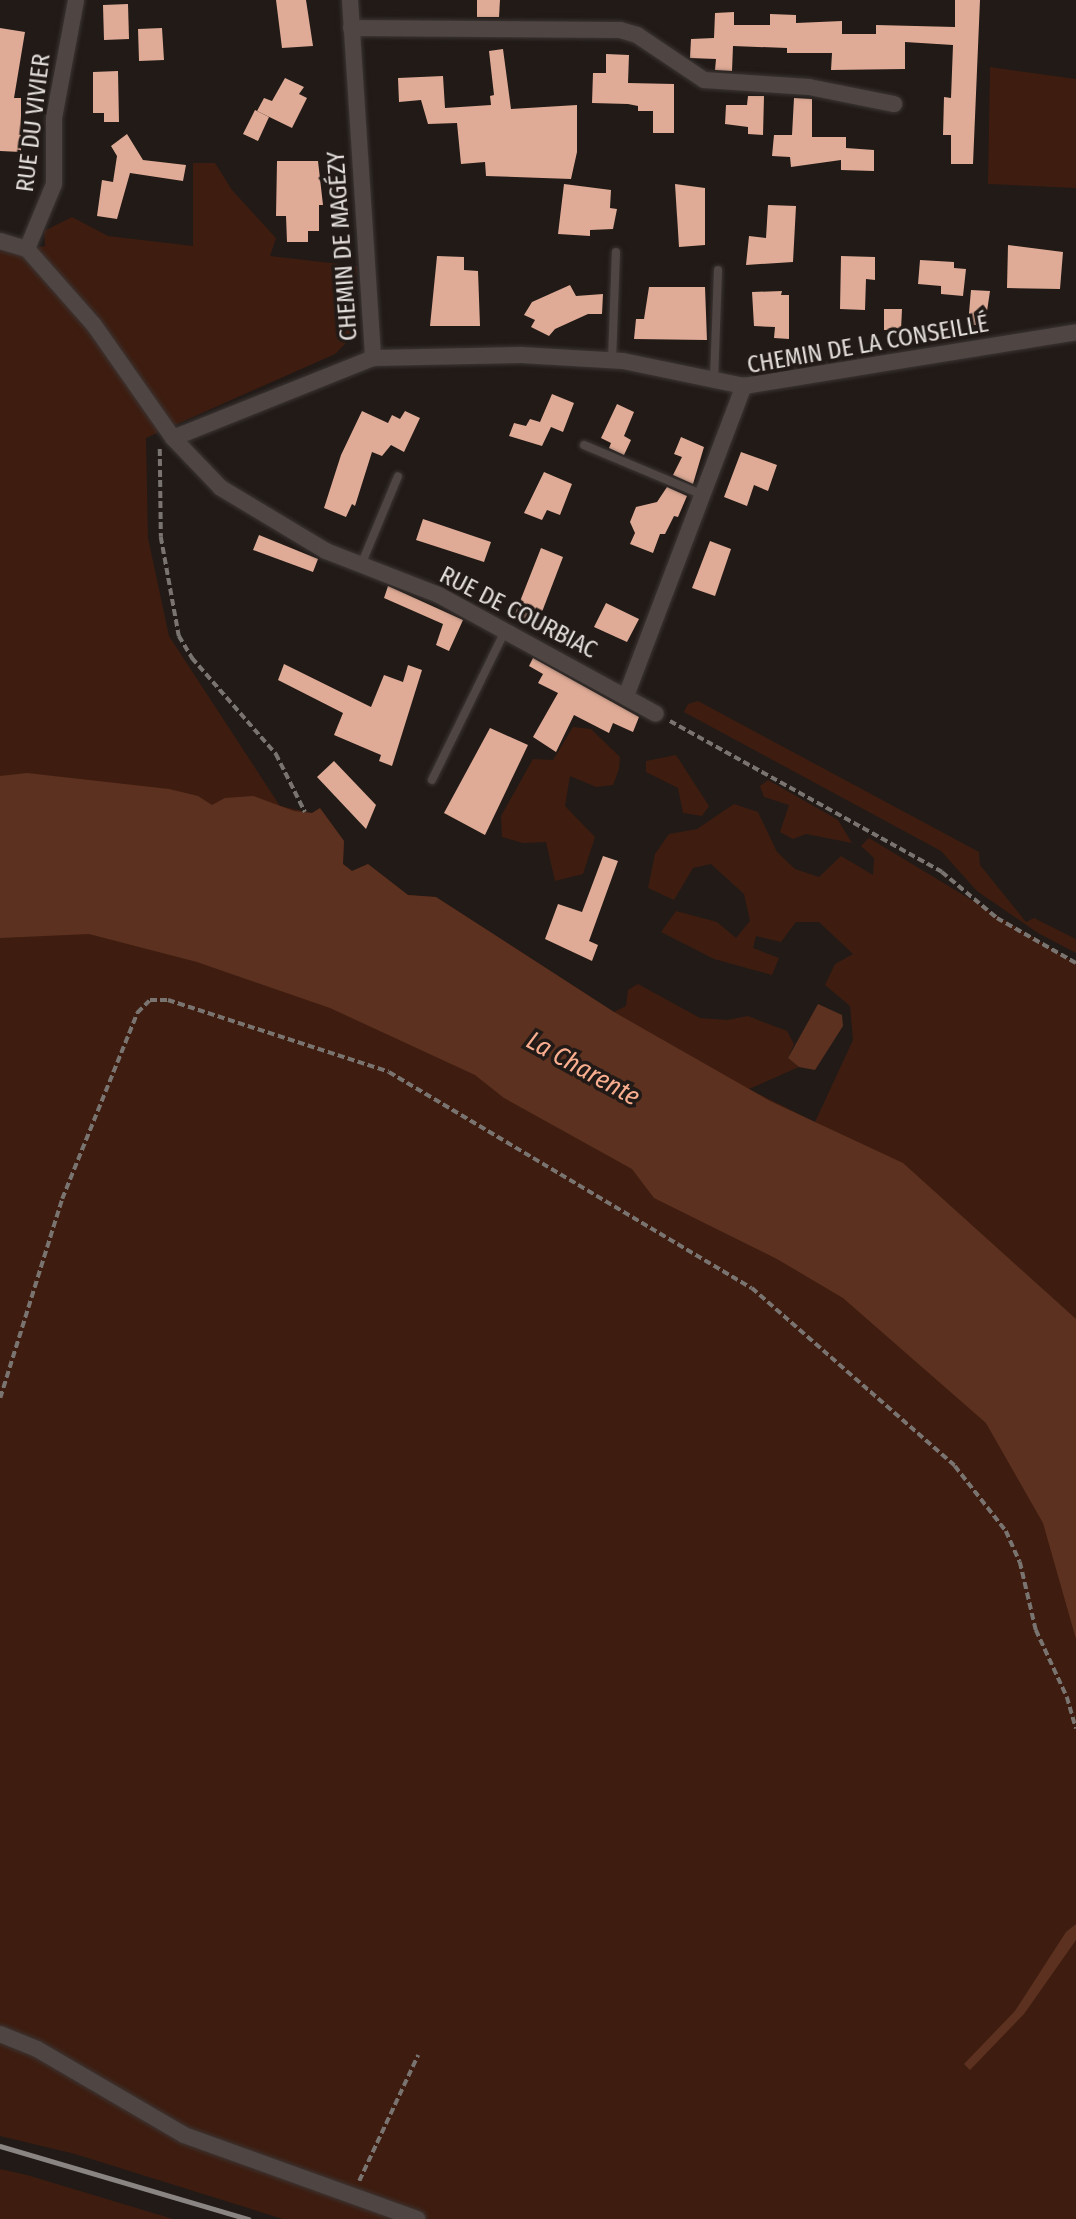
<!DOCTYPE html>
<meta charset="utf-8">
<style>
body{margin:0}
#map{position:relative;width:1076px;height:2219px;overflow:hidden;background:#211a17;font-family:"Fira Sans Condensed",sans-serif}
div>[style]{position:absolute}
.green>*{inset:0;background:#3e1d10}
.water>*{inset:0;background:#5c3120}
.building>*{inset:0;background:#dfab96}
.path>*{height:3.5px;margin-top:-1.75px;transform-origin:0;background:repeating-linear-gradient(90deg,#7a7471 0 7px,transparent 0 10.5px)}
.roads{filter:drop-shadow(0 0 2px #3b3534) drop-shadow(0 0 2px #3b3534)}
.service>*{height:8px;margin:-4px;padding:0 4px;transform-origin:4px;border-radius:4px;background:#4f4643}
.minor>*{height:16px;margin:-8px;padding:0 8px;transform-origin:8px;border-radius:8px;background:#4f4643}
.rail>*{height:5px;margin:-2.5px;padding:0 2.5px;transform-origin:2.5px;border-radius:2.5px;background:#8a8582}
span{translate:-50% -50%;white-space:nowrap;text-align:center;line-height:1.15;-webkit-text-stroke:7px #211a17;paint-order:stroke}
.street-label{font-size:24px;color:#e3dedc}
.water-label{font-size:26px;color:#faae90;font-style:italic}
</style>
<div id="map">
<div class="green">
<i style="clip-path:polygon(990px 67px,1076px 79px,1076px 188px,988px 184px)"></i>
<i style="clip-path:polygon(193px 163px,215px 163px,232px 190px,276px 238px,270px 256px,357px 266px,352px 337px,335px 354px,146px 438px,148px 538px,169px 636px,280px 806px,312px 813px,320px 808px,344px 841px,343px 864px,352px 871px,368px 864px,408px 895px,436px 897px,614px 1012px,626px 1006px,628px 990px,638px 984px,700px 1018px,727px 1020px,748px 1016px,787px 1031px,794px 1044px,788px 1058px,799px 1067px,749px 1089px,815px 1122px,853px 1040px,850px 1006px,825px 985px,835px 964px,853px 954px,819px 922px,796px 922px,781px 942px,756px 936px,753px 948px,779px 958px,772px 975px,714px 959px,661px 932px,676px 911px,717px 922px,736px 938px,750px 921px,744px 894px,711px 864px,693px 868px,674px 900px,648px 888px,655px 854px,669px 834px,697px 829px,734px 804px,758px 812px,777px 852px,795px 869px,819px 877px,841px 856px,873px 875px,874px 858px,861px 846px,869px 838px,1076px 963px,1076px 2219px,283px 2219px,75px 2154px,0 2136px,0 241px,27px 249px,45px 246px,44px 231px,72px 217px,108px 236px,193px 246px)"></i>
<i style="clip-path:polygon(698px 701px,979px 852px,980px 865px,1026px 922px,1034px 918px,1076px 939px,1076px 953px,1038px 933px,977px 891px,941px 851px,684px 712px,688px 704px)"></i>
<i style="clip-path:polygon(573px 727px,591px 729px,620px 757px,619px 769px,613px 785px,596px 787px,570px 776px,565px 806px,595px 837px,583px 874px,555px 881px,546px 842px,523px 843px,502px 837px,501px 816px,533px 759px,553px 760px)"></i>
<i style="clip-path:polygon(676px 755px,709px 806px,702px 816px,683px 813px,678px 788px,646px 772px,646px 761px)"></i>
<i style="clip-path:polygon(768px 780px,838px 820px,852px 843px,806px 834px,793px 839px,780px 832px,789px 805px,764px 797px,760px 786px)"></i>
<i style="clip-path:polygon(0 2169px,27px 2175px,173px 2219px,0 2219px)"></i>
</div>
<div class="water">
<i style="clip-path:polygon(27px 773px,169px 789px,198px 796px,212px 805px,225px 798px,253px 796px,294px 811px,312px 813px,320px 808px,344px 841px,343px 864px,352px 871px,368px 864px,408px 895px,436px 897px,614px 1012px,770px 1101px,903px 1163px,1076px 1319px,1076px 1639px,1043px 1523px,986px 1423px,843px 1298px,777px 1259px,654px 1198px,632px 1169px,504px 1098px,475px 1075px,330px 1008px,197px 962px,89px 934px,0 938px,0 776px)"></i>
<i style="clip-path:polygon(818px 1004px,842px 1015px,843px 1026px,815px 1070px,799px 1067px,788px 1058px)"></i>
<i style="clip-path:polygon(1076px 1924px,1076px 1940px,1024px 2014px,970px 2070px,964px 2064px,1015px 2011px,1066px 1932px)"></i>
</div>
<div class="building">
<i style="clip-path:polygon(276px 0,306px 0,313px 46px,282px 48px)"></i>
<i style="clip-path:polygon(477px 0,500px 0,499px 17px,477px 17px)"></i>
<i style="clip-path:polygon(955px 0,980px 0,973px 164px,951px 164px,951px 135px,943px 135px,944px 97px,951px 98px,953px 45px,905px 42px,905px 69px,831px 70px,832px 53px,787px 53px,787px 48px,733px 46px,732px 71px,715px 70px,716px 59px,690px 58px,691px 39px,714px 38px,715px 13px,734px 12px,734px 25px,770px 25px,770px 14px,796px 15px,796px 23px,842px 21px,842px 34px,876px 34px,876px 25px,955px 27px)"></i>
<i style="clip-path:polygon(128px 4px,129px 39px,104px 40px,103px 5px)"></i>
<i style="clip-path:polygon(0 28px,25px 32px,14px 98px,21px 98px,21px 152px,0 151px)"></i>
<i style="clip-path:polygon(162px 28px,164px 60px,139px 61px,138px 29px)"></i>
<i style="clip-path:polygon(503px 49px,511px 109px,577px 105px,577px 152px,571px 179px,486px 176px,485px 162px,461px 164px,457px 123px,428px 124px,421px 100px,399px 102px,398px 78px,443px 76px,445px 108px,491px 105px,490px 96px,494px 95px,489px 51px)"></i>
<i style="clip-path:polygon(606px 54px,629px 55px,628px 83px,674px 84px,674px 133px,653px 133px,653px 111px,638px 111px,638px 106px,628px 104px,592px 103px,593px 73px,606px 73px)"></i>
<i style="clip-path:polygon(118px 71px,119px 122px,104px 122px,104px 113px,93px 113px,93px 72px)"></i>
<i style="clip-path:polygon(285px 78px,304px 87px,299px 94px,307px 98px,292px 128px,257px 111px,264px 98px,272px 101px)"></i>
<i style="clip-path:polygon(748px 96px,764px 96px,763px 135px,748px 134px,748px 127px,725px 124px,726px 105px,747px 105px)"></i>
<i style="clip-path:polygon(794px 98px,812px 99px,812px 137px,846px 137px,846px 148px,874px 150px,874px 171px,841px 170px,841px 160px,791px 167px,790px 157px,772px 156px,774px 135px,792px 135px)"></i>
<i style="clip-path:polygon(255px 110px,269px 117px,258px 141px,243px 134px)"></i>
<i style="clip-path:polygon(127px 134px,143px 160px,186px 165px,183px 181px,130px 173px,117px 219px,97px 216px,102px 180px,113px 182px,117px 156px,111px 146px)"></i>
<i style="clip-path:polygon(277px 161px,318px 161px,323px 205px,319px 205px,319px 231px,308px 231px,308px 242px,287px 242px,286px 216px,276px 216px)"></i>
<i style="clip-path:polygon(564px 184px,611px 190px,610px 208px,617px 209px,613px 229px,590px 230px,590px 236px,558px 234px)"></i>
<i style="clip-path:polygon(675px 184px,705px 188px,705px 245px,679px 247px)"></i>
<i style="clip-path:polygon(768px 205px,796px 206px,793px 262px,746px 265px,749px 236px,766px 238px)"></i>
<i style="clip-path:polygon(1008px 245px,1063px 252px,1060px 289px,1007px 288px)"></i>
<i style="clip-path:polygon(437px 256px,464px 257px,464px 270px,478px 271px,480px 326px,430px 326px)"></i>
<i style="clip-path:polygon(841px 256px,875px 257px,875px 280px,866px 279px,865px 310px,840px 309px)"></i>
<i style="clip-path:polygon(920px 260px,954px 262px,954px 268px,966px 269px,963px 296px,941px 294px,941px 286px,918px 284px)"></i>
<i style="clip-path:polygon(570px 285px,576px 296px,603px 294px,602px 314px,588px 314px,555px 329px,549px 336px,531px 327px,535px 320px,524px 315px,532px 302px)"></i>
<i style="clip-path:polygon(649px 287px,705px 287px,707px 340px,634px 339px,636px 319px,644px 319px)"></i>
<i style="clip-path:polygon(971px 290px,990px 291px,985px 325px,968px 325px)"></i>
<i style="clip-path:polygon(782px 291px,781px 295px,789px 295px,789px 339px,774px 338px,775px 327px,754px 326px,752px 292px)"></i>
<i style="clip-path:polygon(884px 309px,902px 309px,901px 330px,884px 330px)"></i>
<i style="clip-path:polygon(552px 394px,574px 403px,563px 432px,551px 427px,542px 446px,509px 436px,514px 423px,526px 426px,530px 419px,540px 422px)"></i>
<i style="clip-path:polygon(617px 404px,634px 412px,624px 436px,631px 440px,624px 455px,609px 448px,611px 443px,601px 438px)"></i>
<i style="clip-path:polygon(362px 411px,388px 423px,392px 415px,400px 419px,405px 411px,420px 418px,404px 452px,391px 445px,382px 456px,372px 452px,355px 506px,352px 504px,346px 517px,324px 508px,341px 455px)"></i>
<i style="clip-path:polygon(681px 437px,704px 447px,693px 484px,673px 475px,682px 457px,674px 454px)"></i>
<i style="clip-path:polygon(741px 452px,777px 465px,768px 491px,754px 485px,747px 506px,724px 497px)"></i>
<i style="clip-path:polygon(544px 472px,572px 484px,560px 515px,547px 510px,542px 520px,524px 513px)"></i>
<i style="clip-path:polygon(667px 487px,687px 496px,678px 517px,674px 516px,665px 534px,660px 534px,653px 553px,630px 544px,635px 533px,630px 522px,636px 507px,657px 502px)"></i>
<i style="clip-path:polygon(423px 519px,491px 542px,484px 562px,416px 540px)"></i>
<i style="clip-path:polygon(259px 535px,318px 559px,313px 572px,253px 550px)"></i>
<i style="clip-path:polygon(710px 541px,731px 549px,715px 596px,692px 588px)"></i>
<i style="clip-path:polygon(541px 548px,563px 557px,537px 625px,515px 614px)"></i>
<i style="clip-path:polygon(388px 586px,463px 620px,449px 651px,436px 645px,443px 624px,384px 598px)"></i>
<i style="clip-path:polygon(606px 603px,639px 619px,627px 642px,594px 627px)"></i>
<i style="clip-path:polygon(533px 658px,639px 717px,633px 732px,613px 723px,609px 733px,574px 715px,556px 752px,533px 737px,558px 693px,538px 683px,543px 674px,529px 666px)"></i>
<i style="clip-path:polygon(284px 664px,371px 707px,384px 675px,403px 682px,408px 665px,422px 670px,392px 766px,379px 761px,381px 755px,334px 735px,343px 713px,278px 680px)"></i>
<i style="clip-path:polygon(490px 728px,528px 745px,485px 835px,444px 813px)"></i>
<i style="clip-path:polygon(334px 761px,376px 805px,366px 829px,317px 777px)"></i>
<i style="clip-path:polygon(603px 856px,618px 861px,589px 941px,598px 945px,592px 961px,545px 939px,558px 904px,582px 912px)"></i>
</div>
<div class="path">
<i style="left:160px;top:449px;width:88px;rotate:89.3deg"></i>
<i style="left:161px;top:537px;width:101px;rotate:79.7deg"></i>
<i style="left:179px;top:636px;width:26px;rotate:59deg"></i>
<i style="left:192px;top:658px;width:128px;rotate:48.8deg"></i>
<i style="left:276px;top:754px;width:65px;rotate:63.4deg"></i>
<i style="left:670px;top:721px;width:311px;rotate:29deg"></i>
<i style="left:942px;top:872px;width:72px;rotate:39.9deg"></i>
<i style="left:997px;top:918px;width:91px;rotate:29.7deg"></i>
<i style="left:0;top:1398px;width:208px;rotate:-72.7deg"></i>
<i style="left:62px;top:1199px;width:201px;rotate:-68deg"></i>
<i style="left:137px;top:1013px;width:18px;rotate:-45deg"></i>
<i style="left:150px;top:1000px;width:18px"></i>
<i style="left:168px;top:1000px;width:232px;rotate:18deg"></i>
<i style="left:389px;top:1072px;width:422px;rotate:30.8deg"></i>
<i style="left:752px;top:1288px;width:270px;rotate:41.2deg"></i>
<i style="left:955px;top:1466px;width:83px;rotate:51.9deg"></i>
<i style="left:1006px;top:1531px;width:34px;rotate:66deg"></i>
<i style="left:1020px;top:1562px;width:70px;rotate:76.8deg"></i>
<i style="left:1036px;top:1630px;width:74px;rotate:65.2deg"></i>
<i style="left:1067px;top:1697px;width:33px;rotate:74deg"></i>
<i style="left:359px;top:2181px;width:139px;rotate:-64.9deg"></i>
</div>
<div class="roads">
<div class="service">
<i style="left:612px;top:360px;width:108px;rotate:-87.9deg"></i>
<i style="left:714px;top:380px;width:110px;rotate:-87.9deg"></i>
<i style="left:584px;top:445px;width:129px;rotate:22.8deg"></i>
<i style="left:361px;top:565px;width:96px;rotate:-67.4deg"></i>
<i style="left:432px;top:780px;width:168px;rotate:-63.9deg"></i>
</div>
<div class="minor">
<i style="left:350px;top:0;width:359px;rotate:86.3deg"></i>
<i style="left:351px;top:28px;width:269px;rotate:0.4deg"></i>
<i style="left:620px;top:30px;width:18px;rotate:16deg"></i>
<i style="left:637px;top:35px;width:81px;rotate:33.9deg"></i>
<i style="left:704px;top:80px;width:105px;rotate:3.8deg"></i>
<i style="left:809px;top:87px;width:87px;rotate:11.3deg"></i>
<i style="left:0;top:241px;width:28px;rotate:17deg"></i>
<i style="left:27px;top:249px;width:101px;rotate:48.6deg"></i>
<i style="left:94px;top:325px;width:138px;rotate:55deg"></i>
<i style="left:173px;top:438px;width:69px;rotate:46.2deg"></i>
<i style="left:221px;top:488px;width:122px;rotate:31deg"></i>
<i style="left:326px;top:551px;width:121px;rotate:21.3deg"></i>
<i style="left:439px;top:595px;width:247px;rotate:28.7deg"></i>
<i style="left:27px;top:249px;width:70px;rotate:-67.4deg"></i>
<i style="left:54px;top:184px;width:66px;rotate:-90deg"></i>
<i style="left:54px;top:118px;width:120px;rotate:-79.4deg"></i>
<i style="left:173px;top:438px;width:215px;rotate:-21.8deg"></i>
<i style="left:373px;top:358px;width:148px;rotate:-1.2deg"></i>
<i style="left:521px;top:355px;width:102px;rotate:3.4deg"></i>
<i style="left:623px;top:361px;width:124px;rotate:11.7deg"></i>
<i style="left:744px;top:386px;width:336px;rotate:-9.2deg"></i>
<i style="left:626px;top:696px;width:332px;rotate:-69.2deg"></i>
<i style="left:0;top:2034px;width:40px;rotate:22deg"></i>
<i style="left:37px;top:2049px;width:170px;rotate:30.3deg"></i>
<i style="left:184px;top:2135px;width:248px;rotate:19.8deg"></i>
</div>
</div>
<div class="rail">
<i style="left:0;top:2146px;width:259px;rotate:16.4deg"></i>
</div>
<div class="street-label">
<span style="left:34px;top:123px;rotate:-83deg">RUE DU VIVIER</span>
<span style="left:343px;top:246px;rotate:-94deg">CHEMIN DE MAGÉZY</span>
<span style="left:868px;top:345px;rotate:-10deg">CHEMIN DE LA CONSEILLÉ</span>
<span style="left:518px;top:613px;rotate:27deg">RUE DE COURBIAC</span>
</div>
<div class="water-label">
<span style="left:583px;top:1069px;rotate:29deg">La Charente</span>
</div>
</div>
